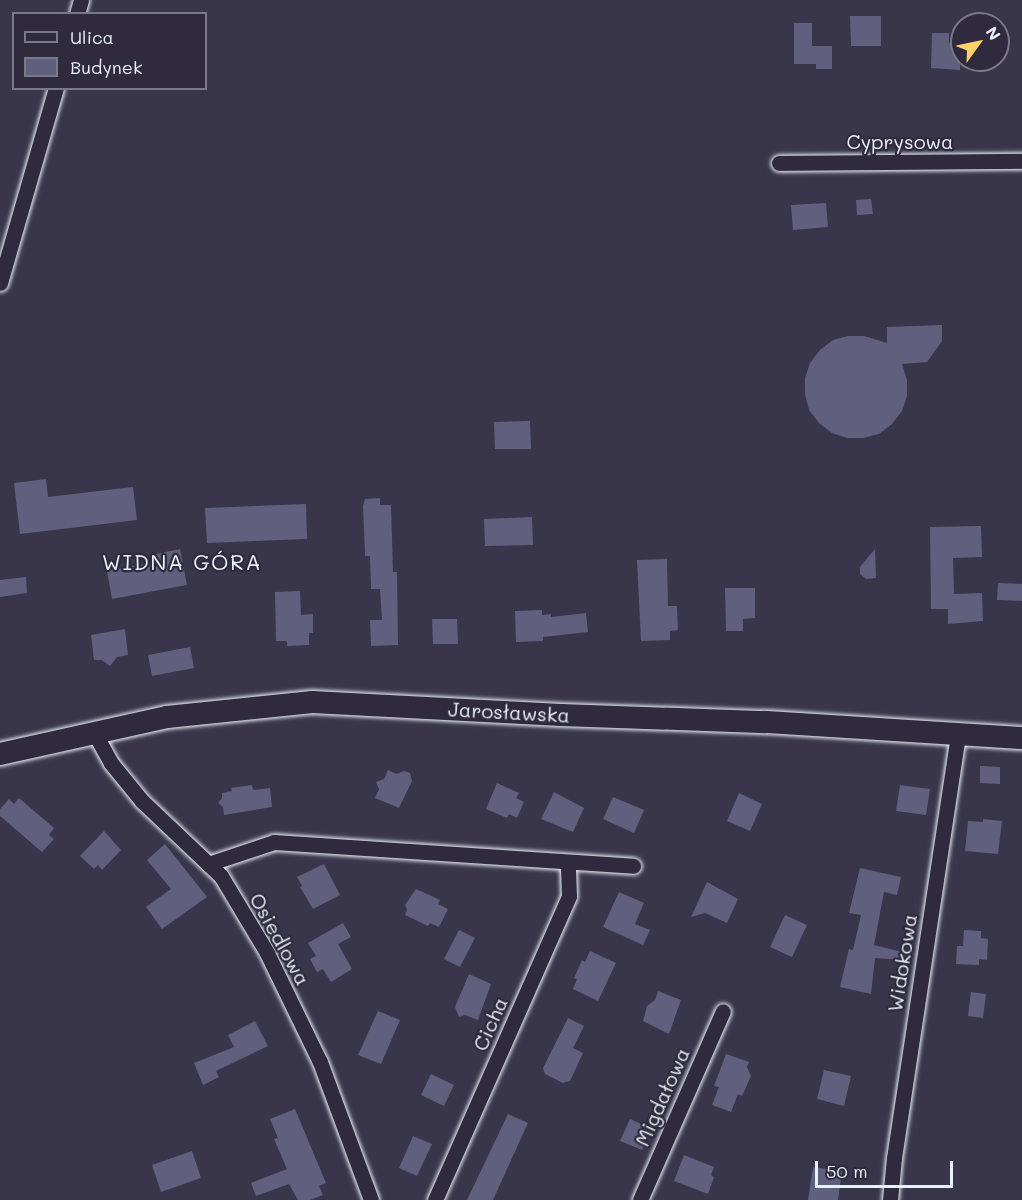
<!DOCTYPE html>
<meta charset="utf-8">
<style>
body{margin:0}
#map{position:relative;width:1022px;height:1200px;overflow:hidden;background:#39354a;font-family:Mali,sans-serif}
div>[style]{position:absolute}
.building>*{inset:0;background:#605f7d}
.roads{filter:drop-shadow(0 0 2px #e8f1f8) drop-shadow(0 0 2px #e8f1f8)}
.street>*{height:15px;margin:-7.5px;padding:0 7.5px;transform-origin:7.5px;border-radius:7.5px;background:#2f2a3d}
.secondary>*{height:22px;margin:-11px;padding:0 11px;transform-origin:11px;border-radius:11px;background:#2f2a3d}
span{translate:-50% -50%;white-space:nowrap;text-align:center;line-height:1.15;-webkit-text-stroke:4.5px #2f2a3d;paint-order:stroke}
.street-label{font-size:20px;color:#e8f1f8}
.quarter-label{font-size:22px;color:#e8f1f8;letter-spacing:1.5px}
.legend{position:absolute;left:12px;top:12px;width:195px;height:78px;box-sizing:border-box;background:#2f2a3d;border:2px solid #797a88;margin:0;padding:8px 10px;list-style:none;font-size:18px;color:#e8f1f8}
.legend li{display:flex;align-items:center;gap:12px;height:30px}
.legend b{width:30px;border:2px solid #797a88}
.north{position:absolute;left:950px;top:12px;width:60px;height:60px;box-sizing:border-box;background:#2f2a3d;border:2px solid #797a88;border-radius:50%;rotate:57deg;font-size:16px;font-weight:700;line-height:24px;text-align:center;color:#e8f1f8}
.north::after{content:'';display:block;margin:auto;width:21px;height:27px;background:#ffd166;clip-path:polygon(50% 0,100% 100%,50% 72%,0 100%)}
.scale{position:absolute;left:815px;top:1161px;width:138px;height:27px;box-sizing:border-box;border:3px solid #e8f1f8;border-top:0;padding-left:8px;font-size:18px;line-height:21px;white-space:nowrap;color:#e8f1f8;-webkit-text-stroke:4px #2f2a3d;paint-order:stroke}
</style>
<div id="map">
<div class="building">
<i style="clip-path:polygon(850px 16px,881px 16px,881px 46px,851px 46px)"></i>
<i style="clip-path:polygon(794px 23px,812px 23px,812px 46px,832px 46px,832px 69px,816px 69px,816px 64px,794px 64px)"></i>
<i style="clip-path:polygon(932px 33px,949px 33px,949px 43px,960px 43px,960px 70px,931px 68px)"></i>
<i style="clip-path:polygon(871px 199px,873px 214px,857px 215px,856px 200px)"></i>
<i style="clip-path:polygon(826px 203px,828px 227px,793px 230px,791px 205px)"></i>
<i style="clip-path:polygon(942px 325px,942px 341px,927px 362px,902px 364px,907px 380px,907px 396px,902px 411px,892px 424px,879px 434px,863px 438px,847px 438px,832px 433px,819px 423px,809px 410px,805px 394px,805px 378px,810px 363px,820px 350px,833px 340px,848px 336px,864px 336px,887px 343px,887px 327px)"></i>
<i style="clip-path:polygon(530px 421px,531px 449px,495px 449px,494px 422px)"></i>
<i style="clip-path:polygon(46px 479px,48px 497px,133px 487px,137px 520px,20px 534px,14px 483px)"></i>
<i style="clip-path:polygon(380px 498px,380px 505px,391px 505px,393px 572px,397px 572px,398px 645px,371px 646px,370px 620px,382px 620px,380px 589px,371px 589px,370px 556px,365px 556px,363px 506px,365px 499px)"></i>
<i style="clip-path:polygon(306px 504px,307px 539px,207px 543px,205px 508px)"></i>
<i style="clip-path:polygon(532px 517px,533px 545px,485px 546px,484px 519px)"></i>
<i style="clip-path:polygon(981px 526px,982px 557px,953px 558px,954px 594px,982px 593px,983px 621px,948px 624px,948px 609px,931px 609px,930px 527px)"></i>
<i style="clip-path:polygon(180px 549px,187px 585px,112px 599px,107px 571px,153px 562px,152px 555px)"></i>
<i style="clip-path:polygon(875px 549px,876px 578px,866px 579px,860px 574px,860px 567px)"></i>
<i style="clip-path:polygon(667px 559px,668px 606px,677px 606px,678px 630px,670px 631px,670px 640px,641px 641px,637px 560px)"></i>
<i style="clip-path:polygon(26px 577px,27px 593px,0 597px,0 580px)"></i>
<i style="clip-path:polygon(998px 583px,1022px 584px,1022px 601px,997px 600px)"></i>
<i style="clip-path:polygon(725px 588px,755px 588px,755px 618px,743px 619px,743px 631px,726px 631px)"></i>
<i style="clip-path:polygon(300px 591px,301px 615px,313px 614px,313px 633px,309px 633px,309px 645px,287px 646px,287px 641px,276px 641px,275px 592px)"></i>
<i style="clip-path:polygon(542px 610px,542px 615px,551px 614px,551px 617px,586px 613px,588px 632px,543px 637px,543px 641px,516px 642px,515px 611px)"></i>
<i style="clip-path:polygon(432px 619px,457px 619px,458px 644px,433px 644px)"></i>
<i style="clip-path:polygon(125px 629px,128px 655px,117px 657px,110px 666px,102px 660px,94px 660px,91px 635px)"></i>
<i style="clip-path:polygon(190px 647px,194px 668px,152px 676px,148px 655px)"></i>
<i style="clip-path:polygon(980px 766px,1000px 767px,1000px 784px,980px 783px)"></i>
<i style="clip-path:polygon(388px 770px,396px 774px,404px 771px,410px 773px,412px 781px,399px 808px,375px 798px,379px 789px,376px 782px,384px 779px)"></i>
<i style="clip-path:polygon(497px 783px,519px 793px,516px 798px,524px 802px,517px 818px,509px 814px,507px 818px,486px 809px)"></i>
<i style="clip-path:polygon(252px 785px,253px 790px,270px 788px,272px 807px,224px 815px,223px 807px,218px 803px,222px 798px,222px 793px,232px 791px,231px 788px)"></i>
<i style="clip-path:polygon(900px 785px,930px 789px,926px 815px,896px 811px)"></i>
<i style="clip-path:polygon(554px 792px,584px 808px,573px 832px,541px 819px)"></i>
<i style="clip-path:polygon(739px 793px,762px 804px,750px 831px,727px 821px)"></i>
<i style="clip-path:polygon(613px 797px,644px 810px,634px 833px,603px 819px)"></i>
<i style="clip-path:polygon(19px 798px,54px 828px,49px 835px,54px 839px,42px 852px,0 816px,0 809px,9px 799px,14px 804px)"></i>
<i style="clip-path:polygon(983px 819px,1002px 821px,998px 854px,965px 851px,968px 821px,983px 822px)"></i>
<i style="clip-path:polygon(104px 831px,121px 850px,102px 870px,98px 865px,94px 869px,80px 856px)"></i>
<i style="clip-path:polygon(165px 844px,207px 897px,162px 929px,146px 907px,171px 889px,147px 860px)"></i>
<i style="clip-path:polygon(324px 864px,340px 895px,313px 909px,300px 887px,302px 886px,297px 877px)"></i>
<i style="clip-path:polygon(860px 868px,901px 877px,897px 895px,884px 892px,874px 945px,906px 953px,905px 960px,875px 958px,871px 994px,840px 987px,849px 949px,853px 950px,861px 915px,849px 913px)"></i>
<i style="clip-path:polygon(707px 882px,738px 899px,727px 923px,705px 913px,691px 917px)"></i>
<i style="clip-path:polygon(416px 889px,440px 900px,438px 904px,448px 909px,439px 927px,430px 923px,428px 926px,405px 915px,407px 910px,405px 905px)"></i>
<i style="clip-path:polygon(619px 892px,644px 903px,635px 924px,650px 930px,643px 945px,603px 927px)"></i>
<i style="clip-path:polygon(785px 915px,807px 925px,792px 957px,770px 947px)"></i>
<i style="clip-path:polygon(343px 923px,351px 937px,338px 944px,352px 969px,331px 982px,323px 969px,317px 972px,310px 959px,316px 956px,308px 943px)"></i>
<i style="clip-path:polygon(459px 930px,475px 938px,460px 967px,444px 959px)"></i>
<i style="clip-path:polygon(964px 930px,981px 931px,981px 938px,988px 939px,987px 960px,979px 959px,979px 965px,956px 964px,957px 946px,963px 946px)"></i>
<i style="clip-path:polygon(590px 951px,616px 963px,598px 1001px,573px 989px,577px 979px,574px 978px,582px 960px,585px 962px)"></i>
<i style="clip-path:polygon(469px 974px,491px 984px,478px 1020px,465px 1015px,459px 1017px,455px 1007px)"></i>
<i style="clip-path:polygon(658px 991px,681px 1000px,669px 1034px,643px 1021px,647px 1006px,655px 1000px)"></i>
<i style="clip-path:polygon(971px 992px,986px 994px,983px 1018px,968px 1016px)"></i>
<i style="clip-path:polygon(378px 1011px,400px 1020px,381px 1064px,358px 1055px)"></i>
<i style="clip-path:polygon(568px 1018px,584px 1026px,573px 1048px,583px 1053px,570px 1081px,563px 1083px,545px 1074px,543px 1068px)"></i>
<i style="clip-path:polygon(255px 1021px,268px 1046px,216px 1071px,219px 1077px,203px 1085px,194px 1063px,234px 1047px,228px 1035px)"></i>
<i style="clip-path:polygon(726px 1054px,749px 1062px,747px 1067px,751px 1076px,742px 1096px,738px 1094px,731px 1112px,712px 1105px,719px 1087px,714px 1086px)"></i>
<i style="clip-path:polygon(824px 1070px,851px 1076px,844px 1106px,817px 1099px)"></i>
<i style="clip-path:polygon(431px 1074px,454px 1085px,444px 1106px,421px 1095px)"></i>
<i style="clip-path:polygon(295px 1109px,326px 1183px,319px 1186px,323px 1195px,310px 1200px,298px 1200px,289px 1184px,256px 1196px,251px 1183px,287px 1169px,274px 1139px,278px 1138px,270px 1119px)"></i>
<i style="clip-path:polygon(508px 1114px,528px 1123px,493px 1200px,467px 1200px)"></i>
<i style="clip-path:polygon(630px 1119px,652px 1129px,642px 1150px,620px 1141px)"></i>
<i style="clip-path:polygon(413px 1136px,432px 1144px,417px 1176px,399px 1168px)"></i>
<i style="clip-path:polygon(192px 1151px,201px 1178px,161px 1192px,152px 1165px)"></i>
<i style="clip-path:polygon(684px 1155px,714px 1167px,711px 1175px,714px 1177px,708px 1194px,674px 1181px)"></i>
<i style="clip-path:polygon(813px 1167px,842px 1171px,838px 1200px,808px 1200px)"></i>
</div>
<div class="roads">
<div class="street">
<i style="left:77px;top:14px;width:15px;rotate:-74deg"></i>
<i style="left:779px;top:163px;width:243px;rotate:-0.5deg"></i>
<i style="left:0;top:283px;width:203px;rotate:-74deg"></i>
<i style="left:95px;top:734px;width:33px;rotate:61deg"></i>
<i style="left:111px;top:763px;width:49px;rotate:50.8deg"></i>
<i style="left:142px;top:801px;width:109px;rotate:43.5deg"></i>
<i style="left:221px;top:876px;width:90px;rotate:59.1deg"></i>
<i style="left:267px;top:953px;width:121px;rotate:64.1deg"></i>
<i style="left:320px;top:1062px;width:147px;rotate:69.7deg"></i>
<i style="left:208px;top:864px;width:70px;rotate:-18.4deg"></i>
<i style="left:274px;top:842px;width:360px;rotate:3.8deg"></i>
<i style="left:435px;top:1200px;width:332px;rotate:-66.2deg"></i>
<i style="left:569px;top:896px;width:33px;rotate:-92deg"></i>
<i style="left:640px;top:1200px;width:206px;rotate:-66.3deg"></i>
<i style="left:890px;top:1200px;width:42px;rotate:-84.6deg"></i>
<i style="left:894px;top:1158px;width:430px;rotate:-81.4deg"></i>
</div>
<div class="secondary">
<i style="left:0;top:754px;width:171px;rotate:-12.5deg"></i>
<i style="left:167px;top:717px;width:146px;rotate:-5.9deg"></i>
<i style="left:312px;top:702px;width:249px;rotate:3deg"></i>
<i style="left:561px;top:715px;width:205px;rotate:2deg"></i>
<i style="left:766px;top:722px;width:256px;rotate:3.6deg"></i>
</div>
</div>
<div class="street-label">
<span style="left:900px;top:141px">Cyprysowa</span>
<span style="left:509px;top:712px;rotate:3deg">Jarosławska</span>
<span style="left:280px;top:939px;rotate:61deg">Osiedlowa</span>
<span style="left:902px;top:963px;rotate:-81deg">Widokowa</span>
<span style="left:490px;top:1024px;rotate:-66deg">Cicha</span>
<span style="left:662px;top:1097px;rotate:-66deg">Migdałowa</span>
</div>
<div class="quarter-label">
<span style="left:182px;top:562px">WIDNA GÓRA</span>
</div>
<ul class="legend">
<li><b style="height:8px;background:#2f2a3d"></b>Ulica</li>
<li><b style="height:16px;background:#605f7d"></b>Budynek</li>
</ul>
<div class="north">N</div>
<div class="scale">50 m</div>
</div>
